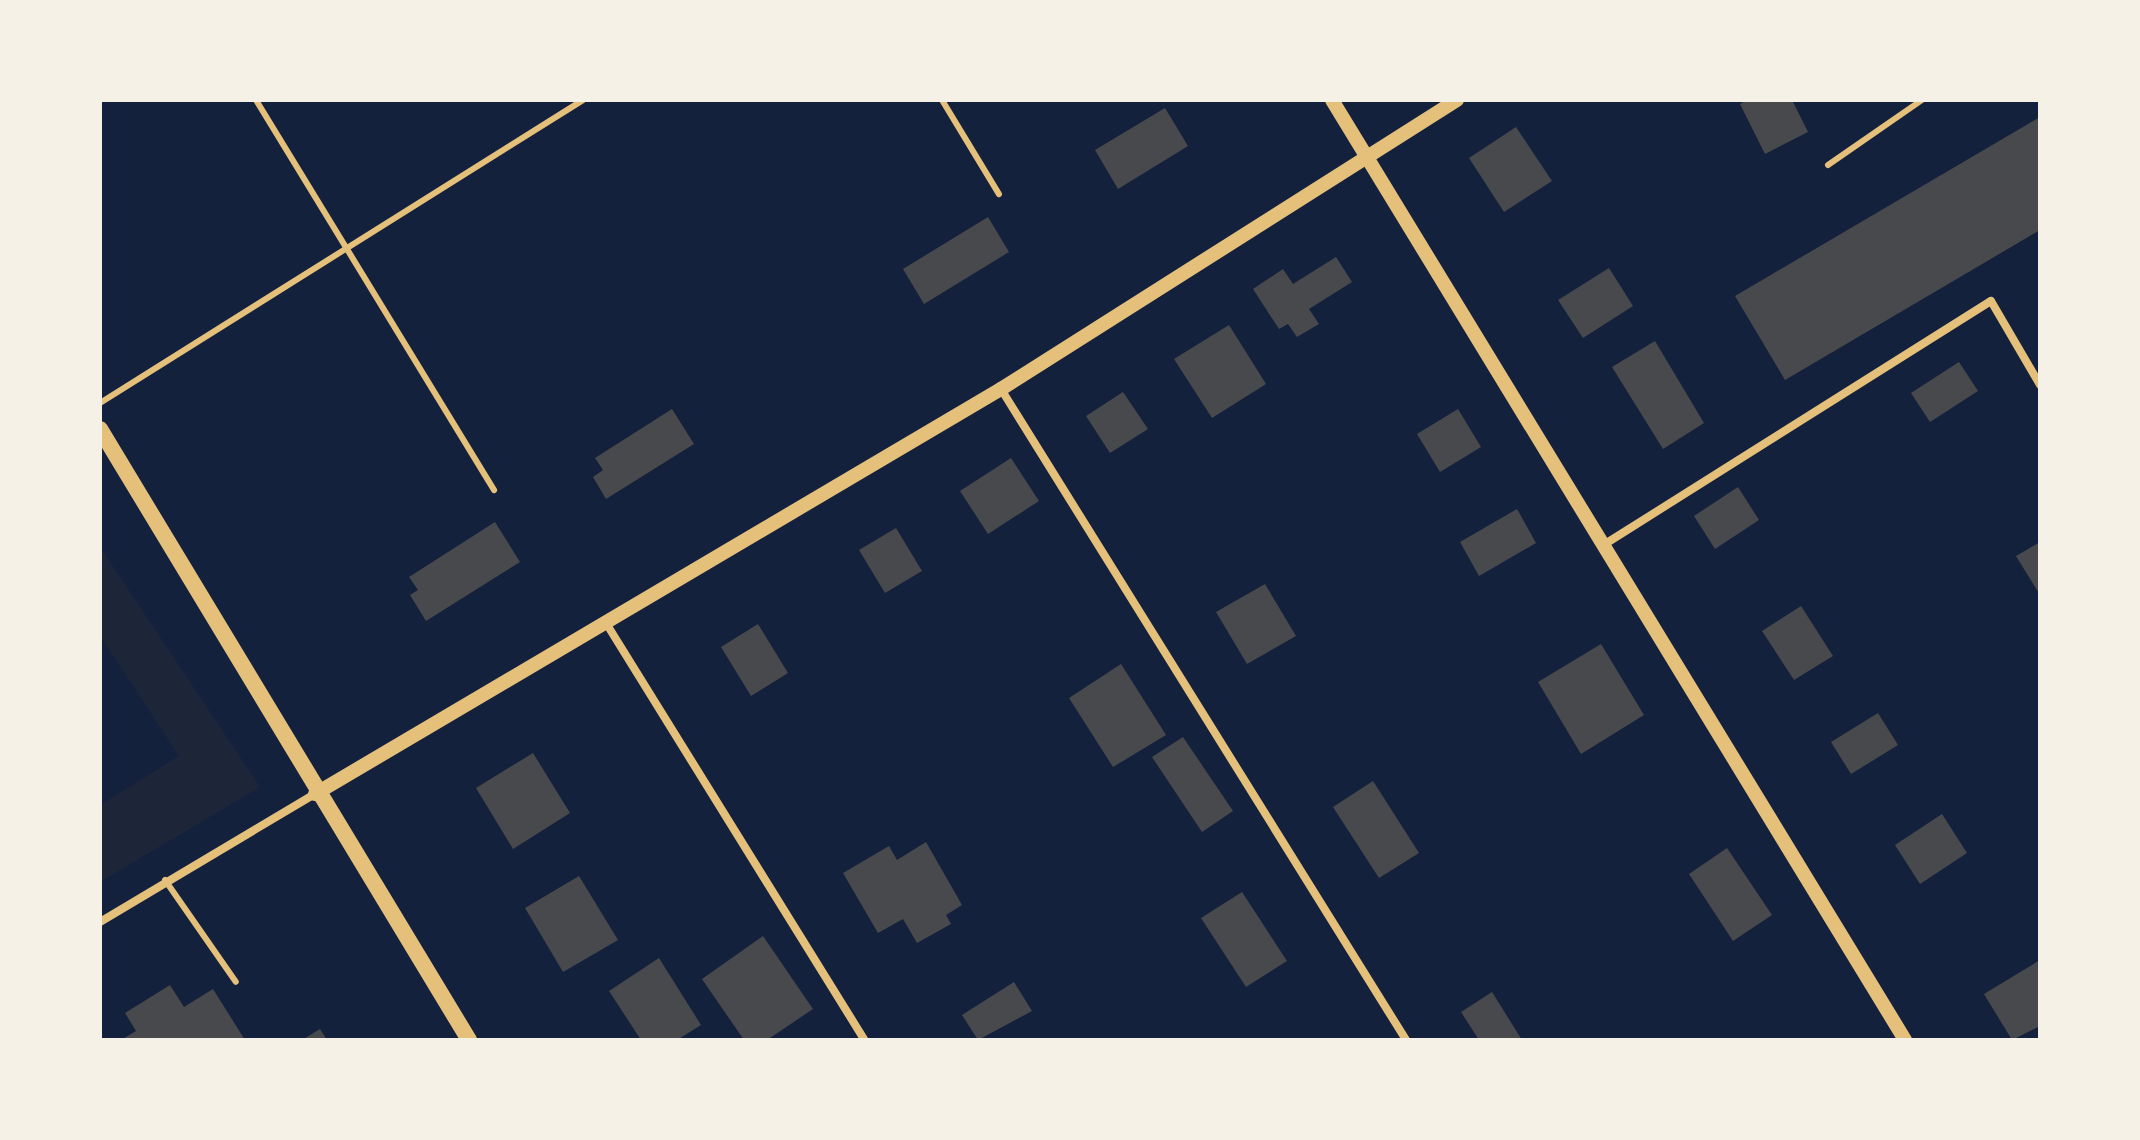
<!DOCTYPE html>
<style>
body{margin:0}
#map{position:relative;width:2140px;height:1140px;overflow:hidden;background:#14213d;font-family:Rubik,sans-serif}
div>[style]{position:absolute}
.green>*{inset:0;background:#1d2539}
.building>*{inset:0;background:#48494c}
.service>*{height:6px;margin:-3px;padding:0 3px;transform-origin:3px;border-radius:3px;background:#e5c07b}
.minor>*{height:8px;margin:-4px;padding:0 4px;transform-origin:4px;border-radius:4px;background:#e5c07b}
.tertiary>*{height:14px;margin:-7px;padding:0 7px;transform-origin:7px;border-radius:7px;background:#e5c07b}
.secondary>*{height:16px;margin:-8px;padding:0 8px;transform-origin:8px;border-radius:8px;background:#e5c07b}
span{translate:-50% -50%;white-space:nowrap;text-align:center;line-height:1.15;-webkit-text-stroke:6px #f6f1e7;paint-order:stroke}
.frame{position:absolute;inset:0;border:102px solid #f6f1e7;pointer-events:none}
</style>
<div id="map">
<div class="green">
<i style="clip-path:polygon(100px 547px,260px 787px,100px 882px,100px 805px,179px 756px,102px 639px)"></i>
</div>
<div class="building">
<i style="clip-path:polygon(1747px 100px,1792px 100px,1808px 132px,1765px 154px,1740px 104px)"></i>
<i style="clip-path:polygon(1165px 108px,1188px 146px,1118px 189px,1095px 150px)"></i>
<i style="clip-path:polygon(2040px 117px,2040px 230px,1785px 380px,1735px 296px)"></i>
<i style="clip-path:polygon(1516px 127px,1552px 181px,1504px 212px,1469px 158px)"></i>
<i style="clip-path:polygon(988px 217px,1009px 252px,924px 304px,903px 269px)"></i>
<i style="clip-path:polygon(1336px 257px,1352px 282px,1309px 309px,1319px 324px,1297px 337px,1288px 324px,1279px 329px,1253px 289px,1283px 269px,1293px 284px)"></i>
<i style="clip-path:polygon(1609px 268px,1633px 306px,1583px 338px,1558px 300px)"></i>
<i style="clip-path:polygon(1229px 325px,1266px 384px,1212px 418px,1174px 359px)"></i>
<i style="clip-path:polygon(1655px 341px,1704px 423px,1663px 449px,1612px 367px)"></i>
<i style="clip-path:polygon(1959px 362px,1978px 391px,1930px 422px,1911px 393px)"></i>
<i style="clip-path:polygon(1123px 392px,1148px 429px,1110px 453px,1086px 416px)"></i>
<i style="clip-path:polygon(672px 409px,694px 444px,606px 499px,593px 477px,603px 470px,595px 458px)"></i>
<i style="clip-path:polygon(1458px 409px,1481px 447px,1440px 472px,1417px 434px)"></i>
<i style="clip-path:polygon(1011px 458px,1039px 501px,988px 534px,960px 491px)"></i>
<i style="clip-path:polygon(1738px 487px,1759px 520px,1715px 549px,1694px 516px)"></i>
<i style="clip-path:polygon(1517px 509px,1536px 543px,1479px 576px,1460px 542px)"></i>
<i style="clip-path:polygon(495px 522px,520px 562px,426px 621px,410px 595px,418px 590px,409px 577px)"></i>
<i style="clip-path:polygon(896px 528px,922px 571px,885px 593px,859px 550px)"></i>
<i style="clip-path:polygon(2040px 542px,2040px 595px,2016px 556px)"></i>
<i style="clip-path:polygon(1265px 584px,1296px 636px,1247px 664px,1216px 612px)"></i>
<i style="clip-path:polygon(1801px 606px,1833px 656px,1794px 680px,1762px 631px)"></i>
<i style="clip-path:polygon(758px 624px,788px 673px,751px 696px,721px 647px)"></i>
<i style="clip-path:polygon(1601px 644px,1644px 715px,1581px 754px,1538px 682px)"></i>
<i style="clip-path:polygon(1121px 664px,1166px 735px,1113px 767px,1069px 698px)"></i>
<i style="clip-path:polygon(1878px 713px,1898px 745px,1851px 774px,1831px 742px)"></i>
<i style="clip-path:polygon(1183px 737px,1233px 811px,1202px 832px,1152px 757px)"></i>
<i style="clip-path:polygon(533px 753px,570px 813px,513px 849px,476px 788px)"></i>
<i style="clip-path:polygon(1373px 781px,1419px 853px,1379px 878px,1333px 807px)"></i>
<i style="clip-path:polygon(1942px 814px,1967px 853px,1920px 884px,1895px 845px)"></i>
<i style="clip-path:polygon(926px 842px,962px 905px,946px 915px,951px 924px,917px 943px,903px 919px,878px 933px,843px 873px,889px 846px,897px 860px)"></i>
<i style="clip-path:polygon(1727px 848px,1772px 915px,1733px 941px,1689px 874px)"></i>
<i style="clip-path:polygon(579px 876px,618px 940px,563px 972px,525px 908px)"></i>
<i style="clip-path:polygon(1242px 892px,1287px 961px,1246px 987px,1201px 918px)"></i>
<i style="clip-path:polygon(763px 936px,813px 1009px,767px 1040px,744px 1040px,702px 979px)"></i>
<i style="clip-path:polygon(659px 958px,701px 1025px,677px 1040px,641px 1040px,609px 991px)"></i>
<i style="clip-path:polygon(2040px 960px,2040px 1026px,2012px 1040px,1984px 994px)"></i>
<i style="clip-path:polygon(1014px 982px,1032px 1011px,978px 1040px,962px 1015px)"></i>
<i style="clip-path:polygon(170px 985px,184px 1007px,213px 989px,245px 1040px,121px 1040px,136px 1031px,125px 1013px)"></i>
<i style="clip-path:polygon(1492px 992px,1522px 1040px,1479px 1040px,1461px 1012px)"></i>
<i style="clip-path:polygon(320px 1029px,327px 1040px,302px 1040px)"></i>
</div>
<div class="service">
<i style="left:256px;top:100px;width:457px;rotate:58.6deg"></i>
<i style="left:942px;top:100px;width:110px;rotate:58.8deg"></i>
<i style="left:1828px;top:165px;width:114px;rotate:-34.7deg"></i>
<i style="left:100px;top:403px;width:570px;rotate:-32.1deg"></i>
<i style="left:165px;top:880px;width:124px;rotate:55.2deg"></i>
</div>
<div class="minor">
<i style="left:1001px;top:389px;width:767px;rotate:58.11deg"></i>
<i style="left:1605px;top:544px;width:456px;rotate:-32.2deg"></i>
<i style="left:1991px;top:301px;width:97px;rotate:59.7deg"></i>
<i style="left:606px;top:623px;width:491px;rotate:58.2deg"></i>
<i style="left:100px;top:922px;width:250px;rotate:-30.8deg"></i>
</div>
<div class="tertiary">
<i style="left:1332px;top:100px;width:1101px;rotate:58.63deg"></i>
<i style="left:315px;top:794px;width:797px;rotate:-30.56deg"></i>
<i style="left:1001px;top:389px;width:540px;rotate:-32.37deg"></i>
</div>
<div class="secondary">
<i style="left:100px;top:429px;width:714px;rotate:58.87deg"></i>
</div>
<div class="frame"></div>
</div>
